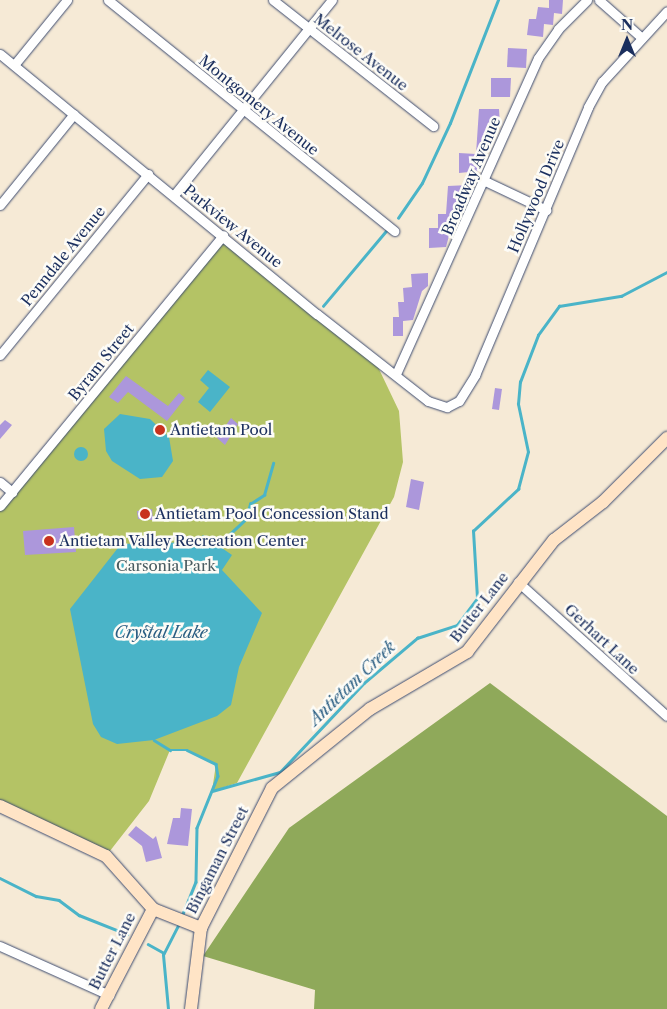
<!DOCTYPE html>
<style>
body{margin:0}
#map{position:relative;width:667px;height:1009px;overflow:hidden;background:#f6ead6;font-family:"Libre Caslon Text",serif}
div>[style]{position:absolute}
.green>*{inset:0;background:#b4c365}
.forest>*{inset:0;background:#8fa95a}
.water>*{inset:0;background:#4ab4c8}
.round{border-radius:50%}
.stream>*{height:2.5px;margin:-1.25px;padding:0 1.25px;transform-origin:1.25px;border-radius:1.25px;background:#4ab4c8}
.building>*{inset:0;background:#ac97db}
.roads{filter:drop-shadow(0 0 1px #3c4b70) drop-shadow(0 0 1px #3c4b70)}
.street>*{height:9px;margin:-4.5px;padding:0 4.5px;transform-origin:4.5px;border-radius:4.5px;background:#fff}
.secondary>*{height:12px;margin:-6px;padding:0 6px;transform-origin:6px;border-radius:6px;background:#ffe4c6}
.dots>*{width:14px;height:14px;translate:-50% -50%;box-sizing:border-box;border:2px solid #fdfcf7;border-radius:50%}
span{translate:-50% -50%;white-space:nowrap;text-align:center;line-height:1.15;-webkit-text-stroke:5px #fdfcf7;paint-order:stroke}
.street-label{font-size:15px;color:#1b2f5e}
.poi-label{font-size:15px;color:#1b2f5e}
.left{translate:0 -50%;text-align:left}
.park-label{font-size:15px;color:#495b60}
.water-label{font-size:16px;color:#2b5e83;font-style:italic}
.north{position:absolute;left:602px;top:15px;width:50px;height:50px;-webkit-text-stroke:4px #fdfcf7;paint-order:stroke;rotate:0deg;font-size:14px;font-weight:700;line-height:20px;text-align:center;color:#1b2f5e}
.north::after{content:'';display:block;margin:auto;width:18px;height:22px;background:#1b2f5e;clip-path:polygon(50% 0,100% 100%,50% 72%,0 100%)}
</style>
<div id="map">
<div class="green">
<i style="clip-path:polygon(223px 235px,378px 367px,399px 411px,403px 462px,394px 497px,237px 783px,212px 791px,216px 764px,187px 750px,170px 750px,149px 801px,106px 856px,0 807px,0 506px)"></i>
</div>
<div class="forest">
<i style="clip-path:polygon(490px 683px,667px 816px,667px 1009px,314px 1009px,315px 990px,203px 956px,289px 828px)"></i>
</div>
<div class="water">
<i style="clip-path:polygon(208px 370px,230px 387px,210px 412px,198px 402px,209px 388px,200px 380px)"></i>
<i style="clip-path:polygon(120px 414px,150px 419px,169px 437px,173px 461px,162px 477px,140px 479px,112px 461px,106px 451px,104px 429px)"></i>
<i class="round" style="left:74px;top:447px;width:14px;height:14px"></i>
<i style="clip-path:polygon(203px 535px,232px 555px,222px 570px,262px 613px,239px 667px,231px 705px,217px 716px,154px 740px,117px 744px,101px 737px,93px 724px,70px 609px,121px 544px,196px 542px)"></i>
</div>
<div class="stream">
<i style="left:398px;top:218px;width:42px;rotate:-55.6deg"></i>
<i style="left:422px;top:183px;width:66px;rotate:-65deg"></i>
<i style="left:450px;top:123px;width:132px;rotate:-68.7deg"></i>
<i style="left:323px;top:306px;width:98px;rotate:-50deg"></i>
<i style="left:218px;top:545px;width:38px;rotate:-43deg"></i>
<i style="left:246px;top:519px;width:16px;rotate:-75deg"></i>
<i style="left:250px;top:504px;width:17px;rotate:-33deg"></i>
<i style="left:264px;top:495px;width:33px;rotate:-74deg"></i>
<i style="left:154px;top:740px;width:19px;rotate:32deg"></i>
<i style="left:170px;top:750px;width:17px"></i>
<i style="left:187px;top:750px;width:32px;rotate:26deg"></i>
<i style="left:216px;top:764px;width:12px;rotate:81deg"></i>
<i style="left:218px;top:776px;width:56px;rotate:112deg"></i>
<i style="left:197px;top:828px;width:54px;rotate:91.1deg"></i>
<i style="left:196px;top:882px;width:38px;rotate:112deg"></i>
<i style="left:212px;top:791px;width:71px;rotate:-15.6deg"></i>
<i style="left:280px;top:772px;width:122px;rotate:-46.7deg"></i>
<i style="left:364px;top:683px;width:70px;rotate:-40.3deg"></i>
<i style="left:417px;top:638px;width:42px;rotate:-18deg"></i>
<i style="left:457px;top:625px;width:34px;rotate:-53deg"></i>
<i style="left:477px;top:598px;width:67px;rotate:-93.4deg"></i>
<i style="left:473px;top:531px;width:62px;rotate:-43deg"></i>
<i style="left:518px;top:489px;width:38px;rotate:-75deg"></i>
<i style="left:528px;top:452px;width:49px;rotate:-101.8deg"></i>
<i style="left:518px;top:404px;width:22px;rotate:-85deg"></i>
<i style="left:520px;top:382px;width:50px;rotate:-69deg"></i>
<i style="left:538px;top:335px;width:36px;rotate:-54deg"></i>
<i style="left:559px;top:306px;width:63px;rotate:-9.2deg"></i>
<i style="left:621px;top:296px;width:52px;rotate:-27.6deg"></i>
<i style="left:0;top:878px;width:40px;rotate:26.6deg"></i>
<i style="left:36px;top:896px;width:23px;rotate:10deg"></i>
<i style="left:59px;top:900px;width:25px;rotate:37deg"></i>
<i style="left:79px;top:915px;width:52px;rotate:21.6deg"></i>
<i style="left:148px;top:944px;width:18px;rotate:29deg"></i>
<i style="left:168px;top:1009px;width:54px;rotate:-95.3deg"></i>
<i style="left:163px;top:955px;width:34px;rotate:-63deg"></i>
</div>
<div class="building">
<i style="clip-path:polygon(549px 0,563px 0,562px 14px,554px 13px,553px 25px,544px 24px,543px 37px,527px 35px,529px 19px,536px 19px,538px 7px,549px 8px)"></i>
<i style="clip-path:polygon(508px 48px,527px 49px,526px 68px,507px 67px)"></i>
<i style="clip-path:polygon(491px 78px,511px 78px,510px 97px,491px 97px)"></i>
<i style="clip-path:polygon(479px 109px,499px 109px,500px 126px,491px 128px,492px 143px,485px 143px,484px 158px,478px 158px,479px 171px,459px 173px,459px 153px,476px 154px)"></i>
<i style="clip-path:polygon(469px 185px,470px 194px,460px 217px,454px 217px,446px 247px,429px 248px,429px 228px,438px 228px,438px 214px,446px 214px,448px 186px)"></i>
<i style="clip-path:polygon(428px 273px,428px 286px,422px 291px,413px 320px,403px 321px,403px 336px,393px 336px,393px 317px,399px 317px,398px 302px,404px 302px,403px 288px,412px 287px,411px 274px)"></i>
<i style="clip-path:polygon(126px 376px,168px 406px,179px 393px,185px 398px,167px 421px,128px 392px,118px 403px,109px 397px)"></i>
<i style="clip-path:polygon(495px 388px,502px 389px,499px 410px,492px 409px)"></i>
<i style="clip-path:polygon(231px 418px,238px 424px,225px 445px,217px 438px)"></i>
<i style="clip-path:polygon(5px 420px,12px 425px,0 439px,0 425px)"></i>
<i style="clip-path:polygon(411px 479px,424px 482px,419px 510px,406px 507px)"></i>
<i style="clip-path:polygon(152px 509px,153px 520px,138px 519px,137px 511px)"></i>
<i style="clip-path:polygon(74px 527px,76px 552px,25px 555px,23px 531px)"></i>
<i style="clip-path:polygon(181px 808px,192px 809px,188px 846px,167px 844px,173px 818px,180px 818px)"></i>
<i style="clip-path:polygon(136px 826px,153px 839px,156px 836px,162px 858px,146px 862px,142px 846px,128px 835px)"></i>
</div>
<div class="roads">
<div class="street">
<i style="left:108px;top:0;width:368px;rotate:38.9deg"></i>
<i style="left:273px;top:0;width:204px;rotate:38.2deg"></i>
<i style="left:599px;top:0;width:57px;rotate:41.5deg"></i>
<i style="left:0;top:54px;width:410px;rotate:39.4deg"></i>
<i style="left:317px;top:314px;width:141px;rotate:38.1deg"></i>
<i style="left:428px;top:401px;width:20px;rotate:18deg"></i>
<i style="left:447px;top:407px;width:13px;rotate:-27deg"></i>
<i style="left:459px;top:401px;width:31px;rotate:-58deg"></i>
<i style="left:475px;top:375px;width:291px;rotate:-67.1deg"></i>
<i style="left:588px;top:107px;width:29px;rotate:-61deg"></i>
<i style="left:602px;top:82px;width:96px;rotate:-47.5deg"></i>
<i style="left:14px;top:65px;width:84px;rotate:-50.8deg"></i>
<i style="left:485px;top:181px;width:68px;rotate:25.4deg"></i>
<i style="left:174px;top:195px;width:251px;rotate:-51deg"></i>
<i style="left:0;top:205px;width:117px;rotate:-50.9deg"></i>
<i style="left:0;top:355px;width:234px;rotate:-50.7deg"></i>
<i style="left:396px;top:374px;width:346px;rotate:-65.8deg"></i>
<i style="left:538px;top:58px;width:35px;rotate:-55deg"></i>
<i style="left:558px;top:29px;width:41px;rotate:-45deg"></i>
<i style="left:0;top:482px;width:16px;rotate:40deg"></i>
<i style="left:0;top:506px;width:351px;rotate:-50.5deg"></i>
<i style="left:518px;top:582px;width:200px;rotate:42deg"></i>
<i style="left:0;top:946px;width:120px;rotate:24.2deg"></i>
</div>
<div class="secondary">
<i style="left:0;top:806px;width:117px;rotate:25.3deg"></i>
<i style="left:106px;top:856px;width:71px;rotate:48.4deg"></i>
<i style="left:153px;top:909px;width:52px;rotate:21.6deg"></i>
<i style="left:101px;top:1009px;width:113px;rotate:-62.5deg"></i>
<i style="left:191px;top:1009px;width:82px;rotate:-83deg"></i>
<i style="left:201px;top:928px;width:157px;rotate:-63.1deg"></i>
<i style="left:272px;top:788px;width:126px;rotate:-38.9deg"></i>
<i style="left:370px;top:709px;width:113px;rotate:-30.4deg"></i>
<i style="left:467px;top:652px;width:142px;rotate:-52.2deg"></i>
<i style="left:554px;top:540px;width:62px;rotate:-37.8deg"></i>
<i style="left:603px;top:502px;width:91px;rotate:-45deg"></i>
</div>
</div>
<div class="dots">
<i style="left:160px;top:430px;background:#c8321e"></i>
<i style="left:145px;top:514px;background:#c8321e"></i>
<i style="left:49px;top:541px;background:#c8321e"></i>
</div>
<div class="street-label">
<span style="left:361px;top:52px;rotate:38deg">Melrose Avenue</span>
<span style="left:259px;top:105px;rotate:39deg">Montgomery Avenue</span>
<span style="left:471px;top:176px;rotate:-67deg">Broadway Avenue</span>
<span style="left:536px;top:196px;rotate:-67deg">Hollywood Drive</span>
<span style="left:233px;top:226px;rotate:39deg">Parkview Avenue</span>
<span style="left:63px;top:256px;rotate:-51deg">Penndale Avenue</span>
<span style="left:101px;top:362px;rotate:-51deg">Byram Street</span>
<span style="left:479px;top:607px;rotate:-52deg">Butter Lane</span>
<span style="left:602px;top:639px;rotate:43deg">Gerhart Lane</span>
<span style="left:217px;top:860px;rotate:-63deg">Bingaman Street</span>
<span style="left:112px;top:951px;rotate:-63deg">Butter Lane</span>
</div>
<div class="poi-label">
<span class="left" style="left:170px;top:430px">Antietam Pool</span>
<span class="left" style="left:155px;top:514px">Antietam Pool Concession Stand</span>
<span class="left" style="left:59px;top:541px">Antietam Valley Recreation Center</span>
</div>
<div class="park-label">
<span style="left:166px;top:566px">Carsonia Park</span>
</div>
<div class="water-label">
<span style="left:161px;top:632px">Crystal Lake</span>
<span style="left:352px;top:683px;rotate:-44deg">Antietam Creek</span>
</div>
<div class="north">N</div>
</div>
